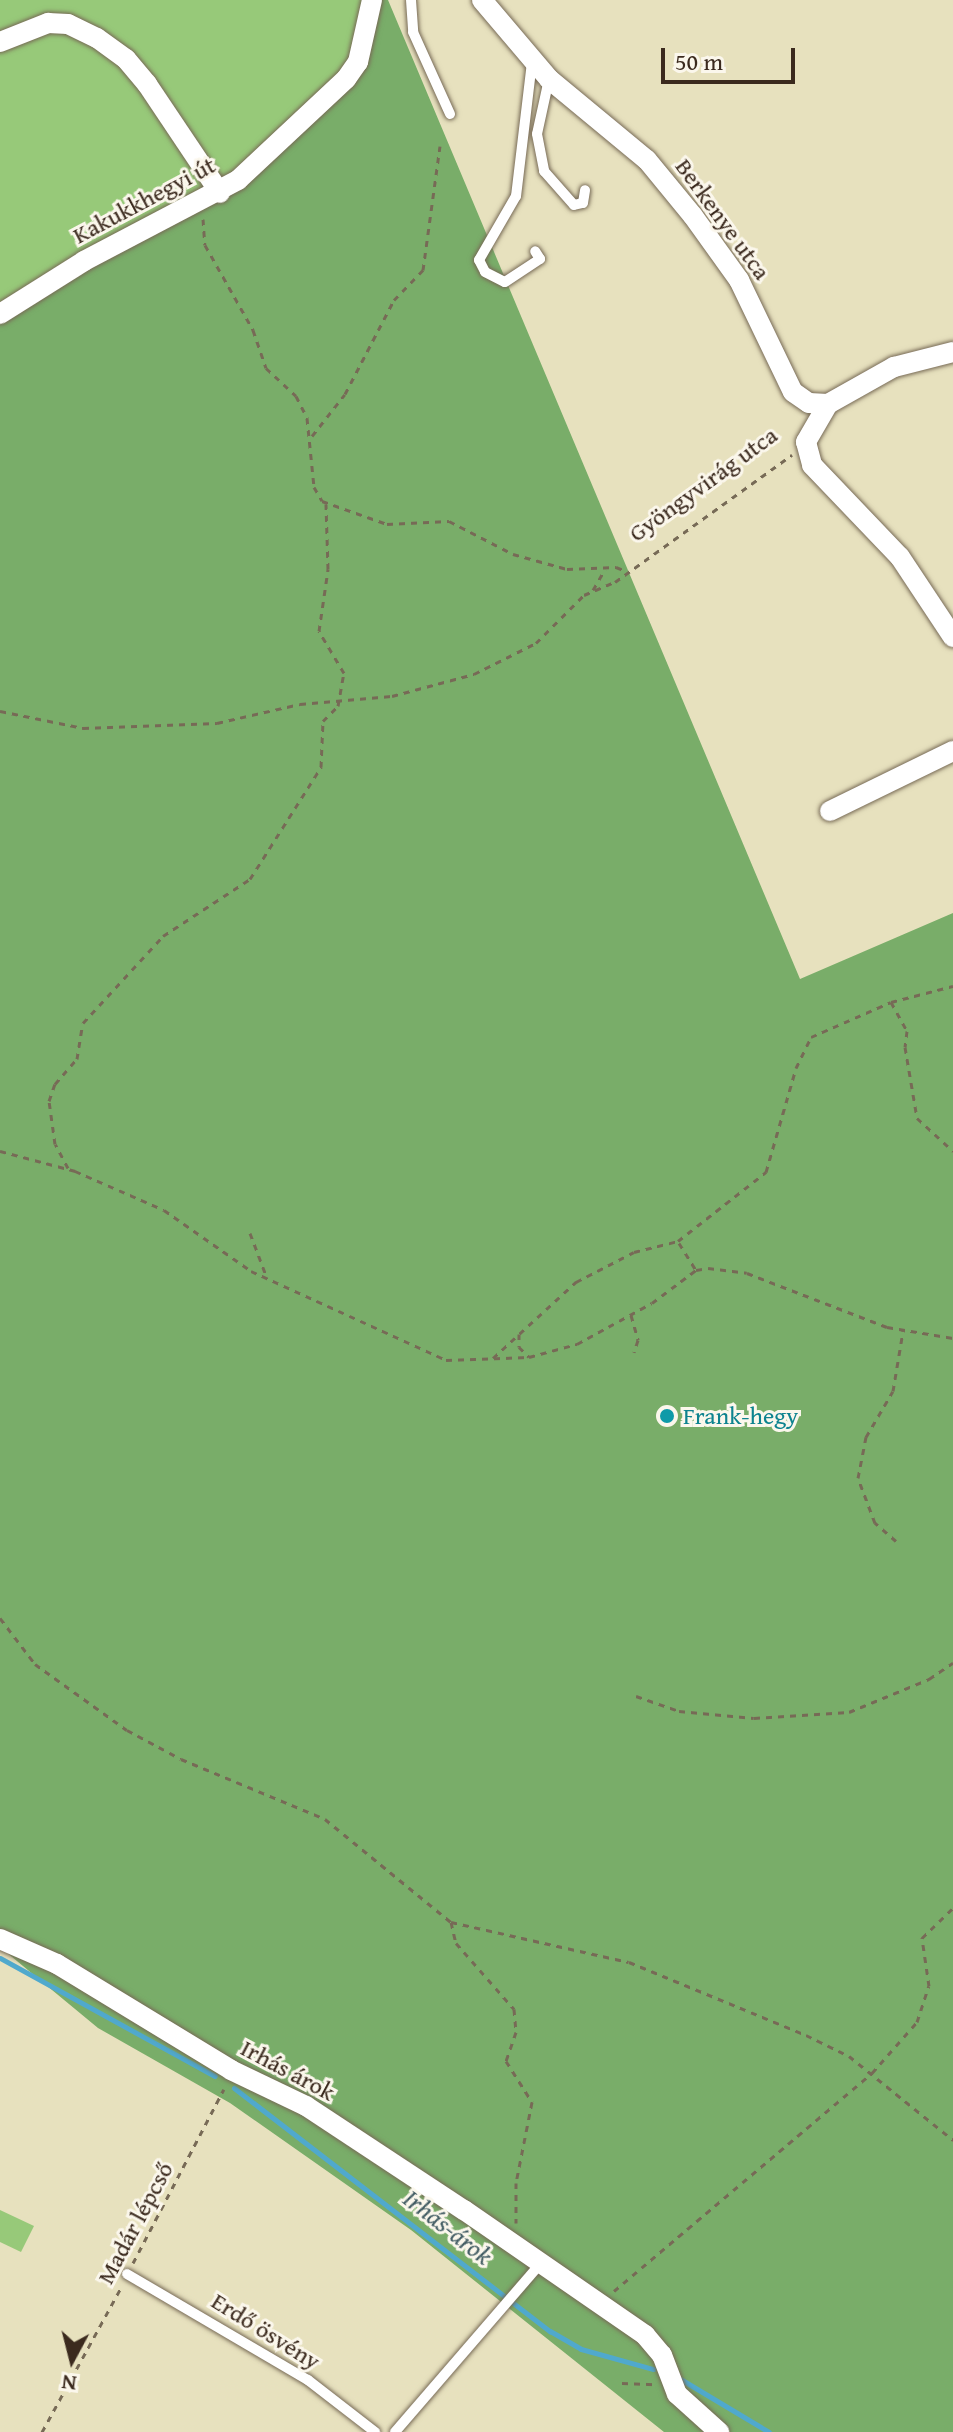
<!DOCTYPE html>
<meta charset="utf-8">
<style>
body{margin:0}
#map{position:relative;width:953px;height:2432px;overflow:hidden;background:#e7e1be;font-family:"Gentium Book Plus",serif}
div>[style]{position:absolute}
.green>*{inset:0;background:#97c979}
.forest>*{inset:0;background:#79ad69}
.stream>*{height:5px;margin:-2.5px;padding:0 2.5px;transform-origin:2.5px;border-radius:2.5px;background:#50a9cd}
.path>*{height:3px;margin-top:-1.5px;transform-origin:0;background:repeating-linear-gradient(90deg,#776a56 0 6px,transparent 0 12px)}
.roads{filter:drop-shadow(0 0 2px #776a56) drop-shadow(0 0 2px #776a56)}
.service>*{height:10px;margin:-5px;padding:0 5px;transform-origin:5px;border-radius:5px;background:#fff}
.minor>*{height:20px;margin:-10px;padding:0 10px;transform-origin:10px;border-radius:10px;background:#fff}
.dots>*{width:22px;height:22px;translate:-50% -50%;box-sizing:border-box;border:4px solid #fbf7ec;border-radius:50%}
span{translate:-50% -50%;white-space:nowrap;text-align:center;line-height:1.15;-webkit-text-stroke:6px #fbf7ec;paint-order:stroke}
.street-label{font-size:24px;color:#3b2a1e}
.culture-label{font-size:24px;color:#0d838f}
.left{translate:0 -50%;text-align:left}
.water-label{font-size:26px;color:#435d64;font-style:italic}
.north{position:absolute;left:32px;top:2320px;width:80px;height:80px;-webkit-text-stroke:6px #fbf7ec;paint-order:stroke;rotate:187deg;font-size:22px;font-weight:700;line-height:32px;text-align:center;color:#3b2a1e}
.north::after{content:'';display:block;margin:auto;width:28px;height:36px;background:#3b2a1e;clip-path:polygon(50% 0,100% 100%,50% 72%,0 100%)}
.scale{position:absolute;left:661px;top:48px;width:134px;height:36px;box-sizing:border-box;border:4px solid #3b2a1e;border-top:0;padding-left:10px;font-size:24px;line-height:28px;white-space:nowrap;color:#3b2a1e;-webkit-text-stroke:6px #fbf7ec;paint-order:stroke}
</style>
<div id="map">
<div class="green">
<i style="clip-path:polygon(0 0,372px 0,358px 62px,268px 151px,0 314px)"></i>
<i style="clip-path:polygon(0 2210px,34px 2226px,21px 2252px,0 2242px)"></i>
</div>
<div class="forest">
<i style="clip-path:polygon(372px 0,388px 0,800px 979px,953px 913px,953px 2432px,664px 2432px,411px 2230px,230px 2103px,98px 2028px,0 1947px,0 314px,205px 200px,346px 79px)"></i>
</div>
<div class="stream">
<i style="left:0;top:1958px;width:245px;rotate:28.8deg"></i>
<i style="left:234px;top:2088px;width:399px;rotate:37.6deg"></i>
<i style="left:550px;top:2331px;width:36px;rotate:30deg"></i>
<i style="left:581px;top:2349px;width:75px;rotate:15.5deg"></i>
<i style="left:677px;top:2377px;width:107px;rotate:30.9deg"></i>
</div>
<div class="path">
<i style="left:203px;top:219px;width:26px;rotate:86deg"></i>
<i style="left:205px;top:245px;width:98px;rotate:60.5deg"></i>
<i style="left:253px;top:330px;width:40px;rotate:71.1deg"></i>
<i style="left:266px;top:368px;width:41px;rotate:43deg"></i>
<i style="left:296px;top:396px;width:25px;rotate:63deg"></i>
<i style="left:307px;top:418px;width:69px;rotate:84.2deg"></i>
<i style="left:314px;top:487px;width:16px;rotate:60deg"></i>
<i style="left:322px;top:501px;width:69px;rotate:19.5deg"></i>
<i style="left:387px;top:524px;width:62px;rotate:-2.8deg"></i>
<i style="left:449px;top:521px;width:72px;rotate:27.3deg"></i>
<i style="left:513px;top:554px;width:56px;rotate:15.5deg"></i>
<i style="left:567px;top:569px;width:49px;rotate:-2.3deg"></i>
<i style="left:616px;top:567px;width:11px;rotate:22deg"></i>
<i style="left:312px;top:436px;width:53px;rotate:-51.8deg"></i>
<i style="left:345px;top:394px;width:106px;rotate:-62.5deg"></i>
<i style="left:394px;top:300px;width:42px;rotate:-46deg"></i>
<i style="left:423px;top:270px;width:125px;rotate:-82.2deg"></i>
<i style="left:593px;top:590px;width:24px;rotate:-60deg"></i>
<i style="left:0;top:711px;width:85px;rotate:11.6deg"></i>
<i style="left:83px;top:728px;width:134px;rotate:-2.1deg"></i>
<i style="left:217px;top:723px;width:85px;rotate:-12.9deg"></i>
<i style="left:300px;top:704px;width:92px;rotate:-5deg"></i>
<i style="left:392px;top:696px;width:85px;rotate:-15deg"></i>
<i style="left:474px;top:674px;width:69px;rotate:-26.6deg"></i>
<i style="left:536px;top:643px;width:68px;rotate:-45deg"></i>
<i style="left:584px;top:595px;width:34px;rotate:-23deg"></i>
<i style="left:615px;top:582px;width:218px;rotate:-35.7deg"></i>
<i style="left:891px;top:1002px;width:33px;rotate:61deg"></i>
<i style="left:907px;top:1031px;width:16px;rotate:97deg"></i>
<i style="left:905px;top:1047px;width:72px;rotate:80.4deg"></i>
<i style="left:917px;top:1118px;width:49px;rotate:42.5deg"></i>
<i style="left:0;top:1151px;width:78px;rotate:14.9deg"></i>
<i style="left:75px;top:1171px;width:97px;rotate:23.7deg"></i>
<i style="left:164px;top:1210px;width:106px;rotate:35deg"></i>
<i style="left:251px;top:1271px;width:214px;rotate:24.5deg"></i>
<i style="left:446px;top:1360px;width:83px;rotate:-2.1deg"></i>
<i style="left:529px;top:1357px;width:50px;rotate:-15.2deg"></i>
<i style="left:577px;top:1344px;width:85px;rotate:-28.7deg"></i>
<i style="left:652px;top:1303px;width:55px;rotate:-36.9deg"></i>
<i style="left:696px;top:1270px;width:12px;rotate:-9deg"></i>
<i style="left:708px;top:1268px;width:39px;rotate:7deg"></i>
<i style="left:747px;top:1273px;width:150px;rotate:21.1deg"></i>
<i style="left:887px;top:1327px;width:67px;rotate:9.5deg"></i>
<i style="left:68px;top:1168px;width:27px;rotate:-118deg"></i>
<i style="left:55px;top:1144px;width:43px;rotate:-97.9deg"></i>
<i style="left:49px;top:1101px;width:18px;rotate:-71deg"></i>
<i style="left:55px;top:1084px;width:33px;rotate:-49deg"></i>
<i style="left:77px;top:1059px;width:36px;rotate:-81deg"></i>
<i style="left:83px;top:1023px;width:118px;rotate:-47.4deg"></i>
<i style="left:163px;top:936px;width:104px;rotate:-33.2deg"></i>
<i style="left:250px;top:879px;width:133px;rotate:-57.6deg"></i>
<i style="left:321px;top:767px;width:46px;rotate:-87.5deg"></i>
<i style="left:323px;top:721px;width:21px;rotate:-45deg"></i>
<i style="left:338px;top:706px;width:34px;rotate:-80deg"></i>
<i style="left:344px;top:673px;width:49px;rotate:-120.8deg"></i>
<i style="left:319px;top:631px;width:63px;rotate:-81.7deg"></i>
<i style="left:328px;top:569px;width:65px;rotate:-91.8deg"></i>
<i style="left:250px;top:1233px;width:48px;rotate:69.3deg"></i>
<i style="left:679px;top:1243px;width:32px;rotate:58deg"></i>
<i style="left:631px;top:1315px;width:26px;rotate:74deg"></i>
<i style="left:638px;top:1340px;width:13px;rotate:108deg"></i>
<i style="left:519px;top:1334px;width:13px;rotate:90deg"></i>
<i style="left:519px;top:1347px;width:14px;rotate:45deg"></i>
<i style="left:493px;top:1358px;width:113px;rotate:-42.5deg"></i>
<i style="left:576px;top:1282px;width:65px;rotate:-27.3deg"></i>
<i style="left:634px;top:1252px;width:45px;rotate:-14deg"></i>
<i style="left:678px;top:1241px;width:112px;rotate:-38.1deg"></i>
<i style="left:766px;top:1172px;width:108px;rotate:-73.9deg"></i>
<i style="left:796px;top:1068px;width:34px;rotate:-64deg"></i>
<i style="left:811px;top:1037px;width:87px;rotate:-23.6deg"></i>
<i style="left:891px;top:1002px;width:64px;rotate:-14.5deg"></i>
<i style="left:896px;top:1541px;width:28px;rotate:-139deg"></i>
<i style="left:875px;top:1523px;width:48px;rotate:-110.7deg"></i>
<i style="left:858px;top:1478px;width:42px;rotate:-79deg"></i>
<i style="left:866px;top:1437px;width:53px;rotate:-59.6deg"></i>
<i style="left:893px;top:1391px;width:61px;rotate:-80.5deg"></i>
<i style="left:0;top:1618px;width:58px;rotate:52.7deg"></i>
<i style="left:35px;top:1664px;width:113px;rotate:35.7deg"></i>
<i style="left:127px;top:1730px;width:61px;rotate:28.2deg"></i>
<i style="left:181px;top:1759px;width:156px;rotate:22.6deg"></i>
<i style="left:325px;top:1819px;width:163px;rotate:39.3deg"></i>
<i style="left:451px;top:1922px;width:182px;rotate:12.7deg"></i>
<i style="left:629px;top:1962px;width:191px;rotate:22.4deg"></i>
<i style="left:806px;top:2035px;width:48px;rotate:26deg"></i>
<i style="left:849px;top:2056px;width:134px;rotate:38.9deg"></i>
<i style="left:636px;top:1696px;width:46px;rotate:19.2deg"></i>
<i style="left:679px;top:1711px;width:75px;rotate:5.3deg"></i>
<i style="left:754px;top:1718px;width:95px;rotate:-3.6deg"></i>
<i style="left:849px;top:1712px;width:87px;rotate:-22.4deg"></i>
<i style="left:929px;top:1679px;width:29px;rotate:-34deg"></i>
<i style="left:451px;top:1922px;width:22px;rotate:77deg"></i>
<i style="left:456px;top:1943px;width:88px;rotate:48.7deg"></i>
<i style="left:514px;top:2009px;width:23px;rotate:85deg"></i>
<i style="left:516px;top:2032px;width:31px;rotate:109deg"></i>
<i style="left:506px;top:2061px;width:49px;rotate:57.6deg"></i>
<i style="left:532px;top:2102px;width:83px;rotate:101.2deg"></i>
<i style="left:516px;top:2183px;width:40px;rotate:90deg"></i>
<i style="left:133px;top:2263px;width:196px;rotate:-62.4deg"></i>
<i style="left:614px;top:2291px;width:338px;rotate:-40.2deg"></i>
<i style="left:872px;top:2073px;width:68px;rotate:-48.6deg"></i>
<i style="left:917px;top:2022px;width:38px;rotate:-72deg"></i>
<i style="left:929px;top:1986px;width:49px;rotate:-98.3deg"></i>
<i style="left:922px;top:1938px;width:43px;rotate:-44.1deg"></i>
<i style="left:622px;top:2383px;width:33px;rotate:2deg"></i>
<i style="left:42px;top:2432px;width:164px;rotate:-61.3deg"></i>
</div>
<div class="roads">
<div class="service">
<i style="left:411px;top:0;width:32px;rotate:86deg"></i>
<i style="left:413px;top:32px;width:90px;rotate:65.7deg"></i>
<i style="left:532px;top:62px;width:135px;rotate:96.8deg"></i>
<i style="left:516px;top:196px;width:74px;rotate:120deg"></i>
<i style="left:479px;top:260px;width:13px;rotate:63deg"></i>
<i style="left:485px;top:272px;width:22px;rotate:27deg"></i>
<i style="left:505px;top:282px;width:42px;rotate:-33.3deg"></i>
<i style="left:540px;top:259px;width:9px;rotate:-122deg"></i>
<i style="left:549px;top:79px;width:56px;rotate:102.3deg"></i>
<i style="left:537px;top:134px;width:38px;rotate:79deg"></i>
<i style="left:544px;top:171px;width:45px;rotate:48.6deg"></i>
<i style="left:574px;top:205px;width:9px;rotate:-13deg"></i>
<i style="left:583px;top:203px;width:13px;rotate:-81deg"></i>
<i style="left:127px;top:2274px;width:210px;rotate:30.4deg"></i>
<i style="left:308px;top:2380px;width:85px;rotate:37.8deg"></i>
<i style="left:395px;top:2432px;width:222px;rotate:-49.2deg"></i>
</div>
<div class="minor">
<i style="left:482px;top:0;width:104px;rotate:49.7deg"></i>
<i style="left:549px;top:79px;width:127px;rotate:39.6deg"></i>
<i style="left:647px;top:160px;width:72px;rotate:50.6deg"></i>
<i style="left:693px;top:216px;width:79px;rotate:54.3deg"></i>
<i style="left:739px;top:280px;width:124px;rotate:64.3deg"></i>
<i style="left:793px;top:392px;width:19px;rotate:35deg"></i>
<i style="left:809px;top:403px;width:19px;rotate:3deg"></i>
<i style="left:828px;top:404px;width:44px;rotate:120.1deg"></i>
<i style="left:806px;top:442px;width:24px;rotate:75deg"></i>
<i style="left:812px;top:465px;width:127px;rotate:46.3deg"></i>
<i style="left:900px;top:557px;width:96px;rotate:56.5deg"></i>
<i style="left:0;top:42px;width:52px;rotate:-21.6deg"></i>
<i style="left:48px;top:23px;width:20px;rotate:3deg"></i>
<i style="left:68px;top:24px;width:32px;rotate:26deg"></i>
<i style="left:97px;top:38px;width:36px;rotate:36deg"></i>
<i style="left:126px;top:59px;width:33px;rotate:50deg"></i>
<i style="left:147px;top:84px;width:131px;rotate:56.2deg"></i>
<i style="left:0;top:314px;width:99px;rotate:-32.2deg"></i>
<i style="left:84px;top:261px;width:174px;rotate:-27.7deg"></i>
<i style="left:238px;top:180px;width:148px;rotate:-43.1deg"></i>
<i style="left:346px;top:79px;width:21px;rotate:-55deg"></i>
<i style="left:358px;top:62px;width:64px;rotate:-77.3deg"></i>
<i style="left:828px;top:404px;width:76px;rotate:-29.3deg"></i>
<i style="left:894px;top:367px;width:61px;rotate:-14.3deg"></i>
<i style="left:830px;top:811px;width:137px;rotate:-26deg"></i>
<i style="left:0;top:1939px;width:62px;rotate:23.7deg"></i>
<i style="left:57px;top:1964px;width:204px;rotate:31.3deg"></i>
<i style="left:231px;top:2070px;width:83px;rotate:25.6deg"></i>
<i style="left:306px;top:2106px;width:189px;rotate:33.4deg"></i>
<i style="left:464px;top:2210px;width:220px;rotate:34.6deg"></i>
<i style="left:645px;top:2335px;width:26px;rotate:50deg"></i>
<i style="left:662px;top:2355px;width:42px;rotate:69deg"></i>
<i style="left:677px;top:2394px;width:57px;rotate:42.1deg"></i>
</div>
</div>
<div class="dots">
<i style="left:667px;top:1416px;background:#0f9aa8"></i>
</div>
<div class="street-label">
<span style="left:144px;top:200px;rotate:-28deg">Kakukkhegyi út</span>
<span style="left:723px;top:219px;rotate:54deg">Berkenye utca</span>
<span style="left:703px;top:484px;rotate:-36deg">Gyöngyvirág utca</span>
<span style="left:288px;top:2070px;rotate:28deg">Irhás árok</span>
<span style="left:135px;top:2223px;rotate:-62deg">Madár lépcső</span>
<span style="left:266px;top:2331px;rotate:32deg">Erdő ösvény</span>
</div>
<div class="culture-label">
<span class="left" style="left:683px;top:1416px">Frank-hegy</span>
</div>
<div class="water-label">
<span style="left:448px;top:2227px;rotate:38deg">Irhás-árok</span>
</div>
<div class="north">N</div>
<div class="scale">50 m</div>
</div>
